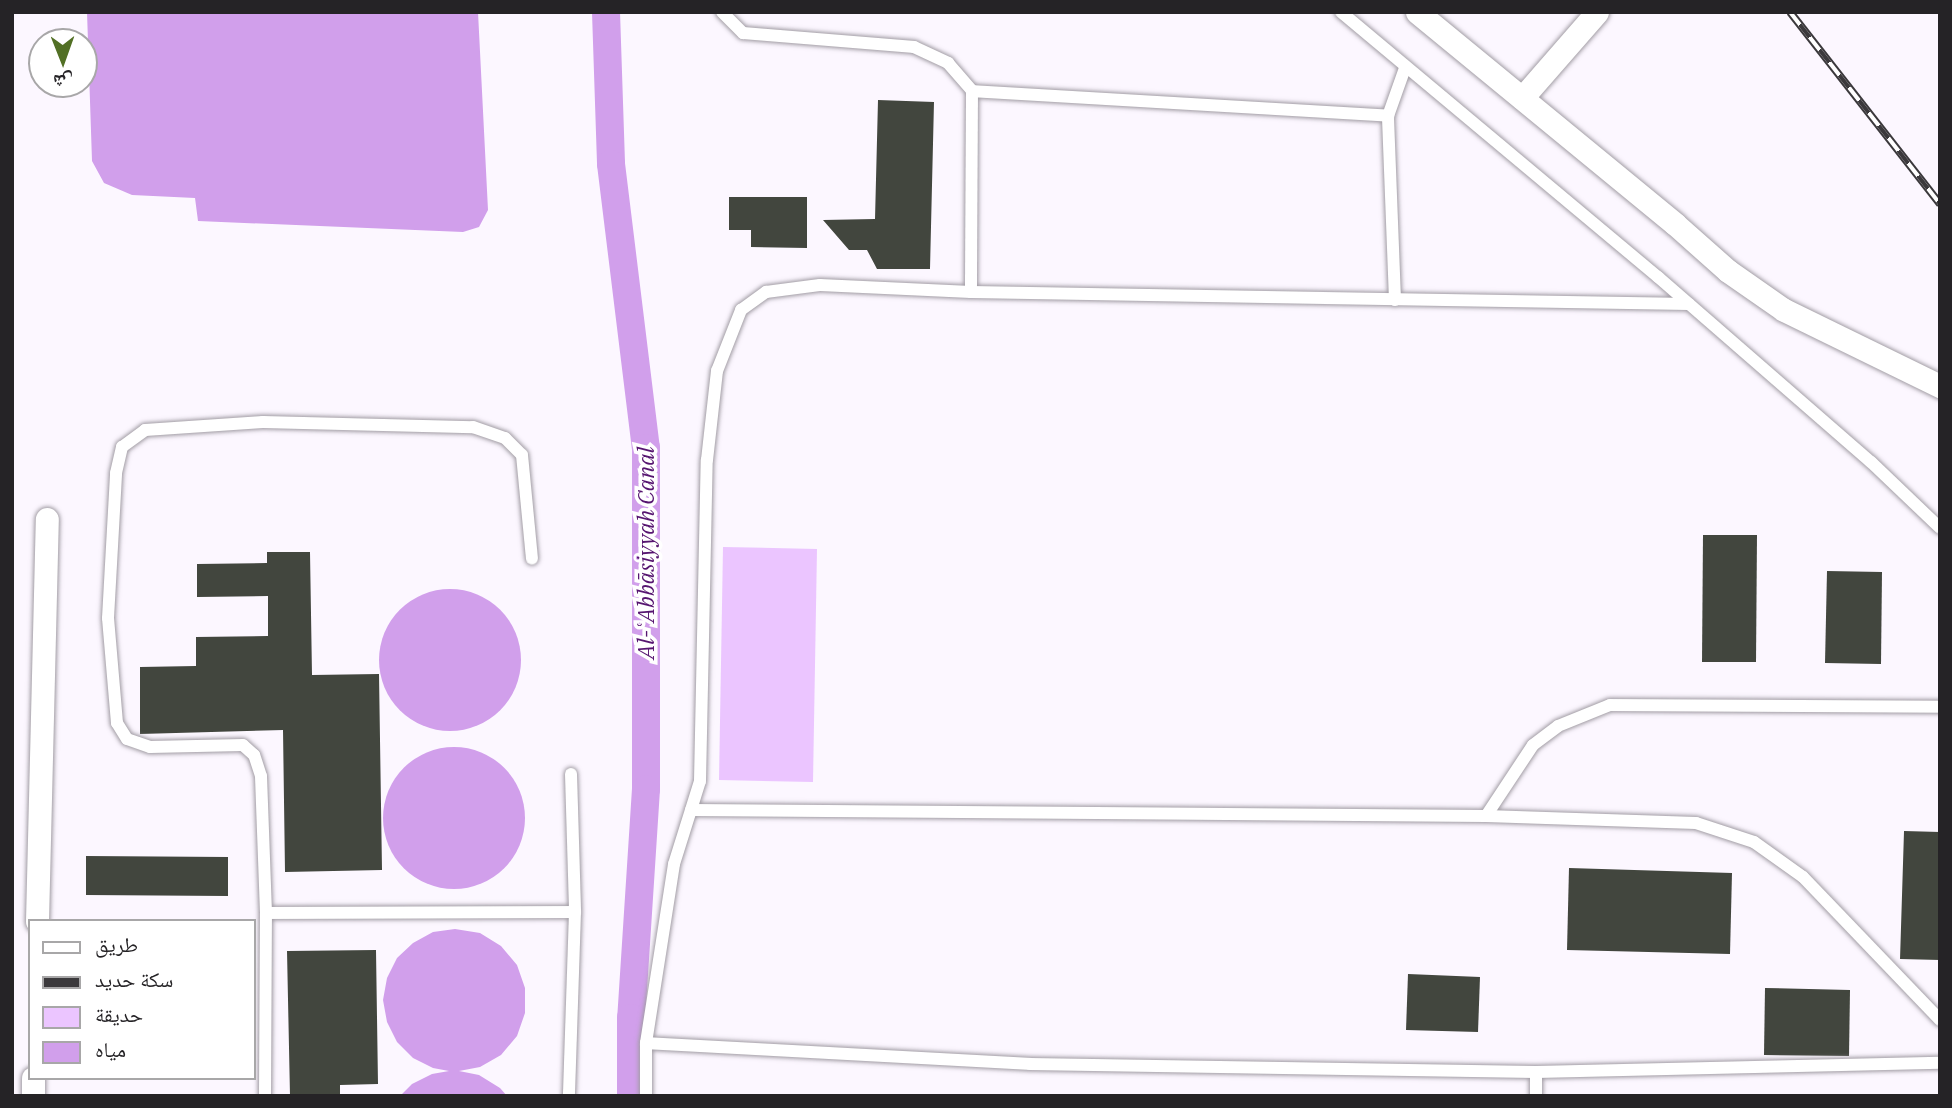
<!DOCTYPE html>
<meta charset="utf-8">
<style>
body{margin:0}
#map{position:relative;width:1952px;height:1108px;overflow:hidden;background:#fcf7ff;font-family:"IBM Plex Serif","Noto Naskh Arabic",serif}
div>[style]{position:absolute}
.green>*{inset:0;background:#ebc5ff}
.water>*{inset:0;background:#d19feb}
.round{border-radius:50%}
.canal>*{height:28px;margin:-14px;padding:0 14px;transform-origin:14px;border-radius:14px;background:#d19feb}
.building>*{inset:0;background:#42463e}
.roads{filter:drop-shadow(0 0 2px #a29da5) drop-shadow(0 0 2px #a29da5)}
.lane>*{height:12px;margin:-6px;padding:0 6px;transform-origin:6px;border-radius:6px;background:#fff}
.street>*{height:23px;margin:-11.5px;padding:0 11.5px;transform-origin:11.5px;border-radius:11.5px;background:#fff}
.rail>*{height:8px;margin-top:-4px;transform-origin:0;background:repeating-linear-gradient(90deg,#fff 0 16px,#3b393c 0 32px);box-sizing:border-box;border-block:2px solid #3b393c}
span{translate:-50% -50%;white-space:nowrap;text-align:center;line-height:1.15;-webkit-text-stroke:7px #fff;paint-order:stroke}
.water-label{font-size:23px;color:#561570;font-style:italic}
.frame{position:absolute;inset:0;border:14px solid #252326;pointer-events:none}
.legend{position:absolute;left:28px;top:919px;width:228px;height:161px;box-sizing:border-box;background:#fff;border:2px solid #a8a7a8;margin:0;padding:9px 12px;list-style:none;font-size:21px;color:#252326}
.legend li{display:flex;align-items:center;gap:14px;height:35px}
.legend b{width:35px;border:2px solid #a8a7a8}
.north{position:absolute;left:28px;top:28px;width:70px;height:70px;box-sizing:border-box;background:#fff;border:2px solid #a8a7a8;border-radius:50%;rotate:179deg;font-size:19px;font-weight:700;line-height:28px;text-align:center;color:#252326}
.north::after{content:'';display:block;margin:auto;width:24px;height:32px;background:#527025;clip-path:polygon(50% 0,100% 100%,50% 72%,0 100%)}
</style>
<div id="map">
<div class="green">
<i style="clip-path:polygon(723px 547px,817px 549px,813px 782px,719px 780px)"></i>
</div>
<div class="water">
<i style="clip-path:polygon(87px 12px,478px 12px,488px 210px,479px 227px,463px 232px,198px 221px,195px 198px,132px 195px,104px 183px,92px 161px)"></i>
<i class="round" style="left:379px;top:589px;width:142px;height:142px"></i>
<i class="round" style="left:383px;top:747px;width:142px;height:142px"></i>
<i style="clip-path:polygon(455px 929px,480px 933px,501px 946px,517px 965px,525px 988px,525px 1013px,517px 1036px,501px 1055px,480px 1067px,459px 1071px,479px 1075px,500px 1088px,507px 1096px,400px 1096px,412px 1084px,432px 1074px,449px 1071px,433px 1068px,413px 1058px,397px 1042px,387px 1022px,383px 1000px,387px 978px,397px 958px,413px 943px,433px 932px)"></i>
</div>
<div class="canal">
<i style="left:606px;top:12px;width:152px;rotate:88.1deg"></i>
<i style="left:611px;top:164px;width:286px;rotate:83deg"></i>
<i style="left:646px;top:448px;width:341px;rotate:90deg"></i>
<i style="left:646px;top:789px;width:229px;rotate:93.7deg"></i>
<i style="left:631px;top:1018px;width:78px;rotate:90deg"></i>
</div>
<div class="building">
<i style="clip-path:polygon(878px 100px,934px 102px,930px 269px,877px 269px,867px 250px,849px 250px,823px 220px,875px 219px)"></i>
<i style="clip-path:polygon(729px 197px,807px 197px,807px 248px,751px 247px,751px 230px,729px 230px)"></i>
<i style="clip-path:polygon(1703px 535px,1757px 535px,1756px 662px,1702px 662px)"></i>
<i style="clip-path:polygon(267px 552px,310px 552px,312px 675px,379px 674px,382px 870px,285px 872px,283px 730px,140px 734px,140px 667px,196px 666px,196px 637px,268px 636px,268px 596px,197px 597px,197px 564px,267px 563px)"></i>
<i style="clip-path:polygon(1827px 571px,1882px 572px,1881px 664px,1825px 663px)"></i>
<i style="clip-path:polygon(1904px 831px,1940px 832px,1940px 960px,1900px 959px)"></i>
<i style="clip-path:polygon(86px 856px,228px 857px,228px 896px,86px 895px)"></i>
<i style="clip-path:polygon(1569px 868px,1732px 873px,1730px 954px,1567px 950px)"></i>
<i style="clip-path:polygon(376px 950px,378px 1084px,340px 1085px,340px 1096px,290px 1096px,287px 951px)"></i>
<i style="clip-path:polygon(1408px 974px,1480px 977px,1478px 1032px,1406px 1030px)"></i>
<i style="clip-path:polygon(1765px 988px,1850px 990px,1849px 1056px,1764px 1055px)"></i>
</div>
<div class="roads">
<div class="lane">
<i style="left:722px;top:12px;width:30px;rotate:45deg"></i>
<i style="left:743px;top:33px;width:172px;rotate:4.7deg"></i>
<i style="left:914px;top:47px;width:38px;rotate:25deg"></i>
<i style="left:948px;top:63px;width:37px;rotate:49deg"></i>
<i style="left:972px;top:91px;width:201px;rotate:90.3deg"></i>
<i style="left:1341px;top:12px;width:413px;rotate:39.9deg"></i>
<i style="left:1658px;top:277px;width:282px;rotate:41deg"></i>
<i style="left:1871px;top:462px;width:95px;rotate:43.7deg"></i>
<i style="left:972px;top:91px;width:417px;rotate:3.4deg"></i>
<i style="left:1395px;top:300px;width:184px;rotate:-92.2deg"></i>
<i style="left:1388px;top:116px;width:51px;rotate:-70.5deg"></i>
<i style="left:571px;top:774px;width:138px;rotate:88.3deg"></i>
<i style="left:691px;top:810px;width:795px;rotate:0.43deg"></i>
<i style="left:1486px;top:816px;width:210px;rotate:1.9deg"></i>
<i style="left:1696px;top:823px;width:61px;rotate:18.1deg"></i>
<i style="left:1754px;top:842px;width:60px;rotate:35.5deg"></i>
<i style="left:1803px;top:877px;width:198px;rotate:46.2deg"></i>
<i style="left:1486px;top:816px;width:85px;rotate:-56.5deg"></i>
<i style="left:1533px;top:745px;width:31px;rotate:-37deg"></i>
<i style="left:1558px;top:726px;width:56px;rotate:-22deg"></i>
<i style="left:1610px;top:705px;width:330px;rotate:0.3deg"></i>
<i style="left:266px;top:913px;width:309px;rotate:-0.2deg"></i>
<i style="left:575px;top:912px;width:184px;rotate:91.9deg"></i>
<i style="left:646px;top:1043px;width:385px;rotate:3.1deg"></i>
<i style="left:1030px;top:1064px;width:506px;rotate:0.91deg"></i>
<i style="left:1536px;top:1072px;width:404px;rotate:-1.3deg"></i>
<i style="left:265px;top:1096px;width:183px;rotate:-89.7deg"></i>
<i style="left:266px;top:913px;width:137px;rotate:-92.1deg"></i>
<i style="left:261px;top:776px;width:22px;rotate:-108deg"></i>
<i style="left:254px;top:755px;width:15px;rotate:-138deg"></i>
<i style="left:243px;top:745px;width:93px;rotate:178.8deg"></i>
<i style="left:150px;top:747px;width:24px;rotate:-161deg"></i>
<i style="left:127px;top:739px;width:19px;rotate:-122deg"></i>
<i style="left:117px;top:723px;width:105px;rotate:-94.9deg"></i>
<i style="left:108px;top:618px;width:145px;rotate:-86.8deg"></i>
<i style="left:116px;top:473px;width:27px;rotate:-77deg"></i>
<i style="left:122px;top:447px;width:29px;rotate:-36deg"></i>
<i style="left:145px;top:430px;width:118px;rotate:-3.9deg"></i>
<i style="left:263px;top:422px;width:210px;rotate:1.4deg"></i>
<i style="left:473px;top:427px;width:34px;rotate:19deg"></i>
<i style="left:505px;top:438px;width:24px;rotate:45deg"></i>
<i style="left:522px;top:455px;width:104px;rotate:84.5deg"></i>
<i style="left:646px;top:1096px;width:53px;rotate:-90deg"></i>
<i style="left:646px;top:1043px;width:181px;rotate:-81.1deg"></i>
<i style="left:674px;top:864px;width:87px;rotate:-72.6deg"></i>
<i style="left:700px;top:781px;width:321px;rotate:-88.8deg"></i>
<i style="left:707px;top:460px;width:90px;rotate:-83.6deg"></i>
<i style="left:717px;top:371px;width:66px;rotate:-68.5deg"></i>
<i style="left:741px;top:310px;width:31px;rotate:-36deg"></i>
<i style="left:766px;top:292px;width:54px;rotate:-7.4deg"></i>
<i style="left:820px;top:285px;width:151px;rotate:2.7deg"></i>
<i style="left:971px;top:292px;width:718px;rotate:0.96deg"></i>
<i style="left:1536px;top:1096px;width:24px;rotate:-90deg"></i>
</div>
<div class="street">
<i style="left:1417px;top:12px;width:334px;rotate:39.4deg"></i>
<i style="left:1675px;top:224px;width:71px;rotate:41.6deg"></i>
<i style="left:1728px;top:271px;width:68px;rotate:34.9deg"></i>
<i style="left:1784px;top:310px;width:174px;rotate:26deg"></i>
<i style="left:1522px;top:98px;width:114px;rotate:-48.9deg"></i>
<i style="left:37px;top:921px;width:402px;rotate:-88.6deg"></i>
<i style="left:33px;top:1096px;width:18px;rotate:-90deg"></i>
</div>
</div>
<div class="rail">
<i style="left:1790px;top:12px;width:244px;rotate:52deg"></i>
</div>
<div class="water-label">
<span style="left:645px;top:553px;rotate:-90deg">Al-ʿAbbāsiyyah Canal</span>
</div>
<div class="frame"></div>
<ul class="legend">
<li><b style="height:9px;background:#fff"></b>طريق</li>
<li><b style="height:9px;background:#3b393c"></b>سكة حديد</li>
<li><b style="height:19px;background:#ebc5ff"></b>حديقة</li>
<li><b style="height:19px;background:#d19feb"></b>مياه</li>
</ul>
<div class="north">ش</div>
</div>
